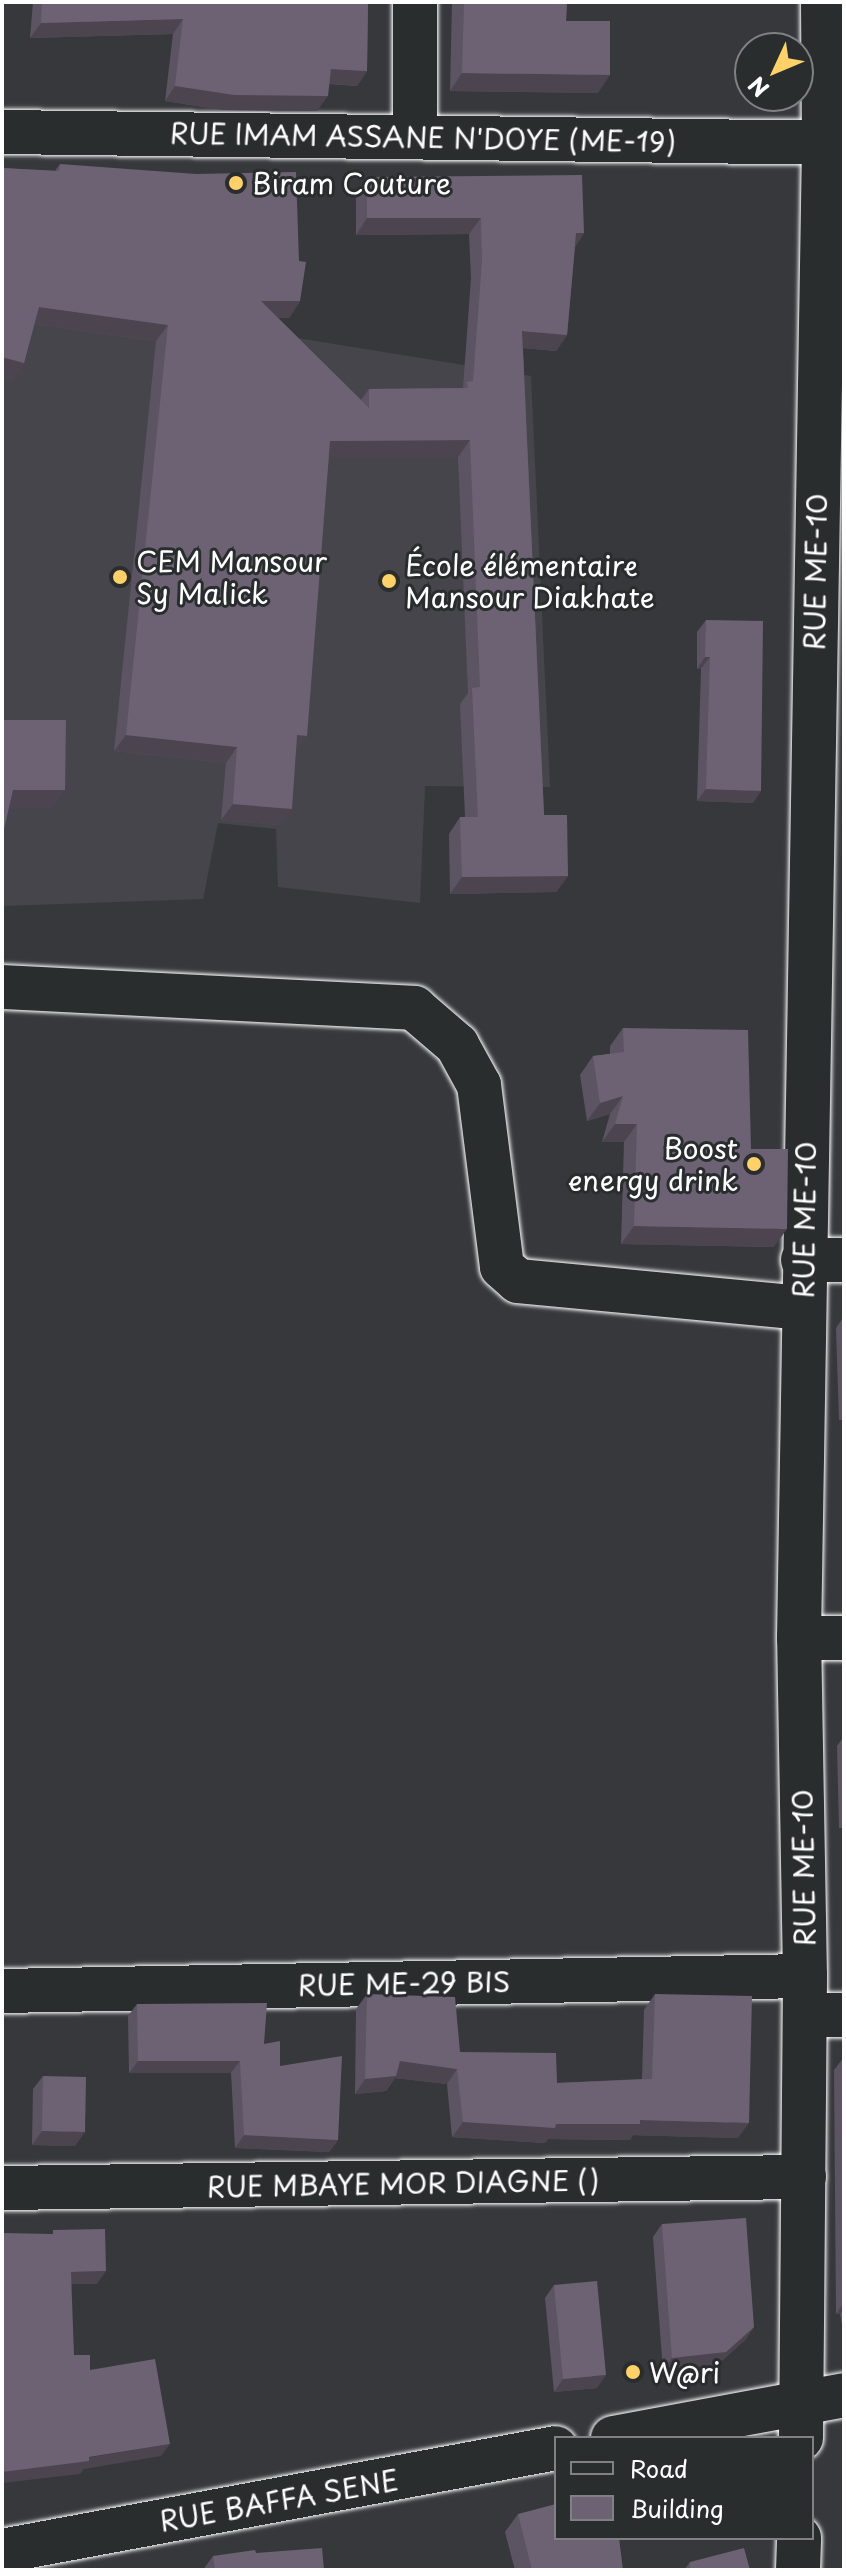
<!DOCTYPE html>
<meta charset="utf-8">
<style>
body{margin:0}
#map{position:relative;width:846px;height:2572px;overflow:hidden;background:#37383c;font-family:"Playpen Sans",sans-serif}
div>[style]{position:absolute}
.built>*{inset:0;background:#47454c}
.roads{filter:drop-shadow(0 0 2px #fff) drop-shadow(0 0 2px #fff)}
.street>*{height:44px;margin:-22px;padding:0 22px;transform-origin:22px;border-radius:22px;background:#2a2d2e}
.wall>*{inset:0;background:#5d5463}
.shaded-wall>*{inset:0;background:#4c4550}
.building>*{inset:0;background:#6c6273}
.dots>*{width:22px;height:22px;translate:-50% -50%;box-sizing:border-box;border:4px solid #2a2d2e;border-radius:50%}
span{translate:-50% -50%;white-space:nowrap;text-align:center;line-height:1.15;-webkit-text-stroke:6px #2a2d2e;paint-order:stroke}
.street-label{font-size:28px;color:#fff}
.poi-label{font-size:28px;color:#fff}
.left{translate:0 -50%;text-align:left}
.right{translate:-100% -50%;text-align:right}
.frame{position:absolute;inset:0;border:4px solid #fff;pointer-events:none}
.legend{position:absolute;left:554px;top:2436px;width:260px;height:104px;box-sizing:border-box;background:#2a2d2e;border:2px solid #7f8182;margin:0;padding:10px 14px;list-style:none;font-size:24px;color:#fff}
.legend li{display:flex;align-items:center;gap:16px;height:40px}
.legend b{width:40px;border:2px solid #7f8182}
.north{position:absolute;left:734px;top:32px;width:80px;height:80px;box-sizing:border-box;background:#2a2d2e;border:2px solid #7f8182;border-radius:50%;rotate:226deg;font-size:22px;font-weight:700;line-height:32px;text-align:center;color:#fff}
.north::after{content:'';display:block;margin:auto;width:28px;height:36px;background:#ffd166;clip-path:polygon(50% 0,100% 100%,50% 72%,0 100%)}
</style>
<div id="map">
<div class="built">
<i style="clip-path:polygon(2px 290px,531px 376px,550px 787px,425px 786px,420px 903px,278px 887px,276px 829px,218px 823px,203px 899px,2px 906px)"></i>
</div>
<div class="roads">
<div class="street">
<i style="left:2px;top:132px;width:842px;rotate:0.75deg"></i>
<i style="left:415px;top:135px;width:133px;rotate:-90deg"></i>
<i style="left:2px;top:987px;width:413px;rotate:2.9deg"></i>
<i style="left:414px;top:1008px;width:57px;rotate:40.7deg"></i>
<i style="left:457px;top:1045px;width:46px;rotate:61.2deg"></i>
<i style="left:479px;top:1085px;width:183px;rotate:82.8deg"></i>
<i style="left:502px;top:1267px;width:21px;rotate:41deg"></i>
<i style="left:518px;top:1281px;width:285px;rotate:5.4deg"></i>
<i style="left:803px;top:1260px;width:41px"></i>
<i style="left:799px;top:1638px;width:45px"></i>
<i style="left:2px;top:1991px;width:803px;rotate:-1.07deg"></i>
<i style="left:805px;top:2015px;width:39px"></i>
<i style="left:2px;top:2188px;width:802px;rotate:-0.79deg"></i>
<i style="left:613px;top:2438px;width:235px;rotate:-10.5deg"></i>
<i style="left:801px;top:2438px;width:462px;rotate:-89.5deg"></i>
<i style="left:805px;top:1976px;width:338px;rotate:-91deg"></i>
<i style="left:799px;top:1638px;width:1494px;rotate:-89.04deg"></i>
<i style="left:824px;top:144px;width:142px;rotate:-90.4deg"></i>
<i style="left:2px;top:2551px;width:563px;rotate:-10.53deg"></i>
<i style="left:798px;top:2570px;width:32px;rotate:-88deg"></i>
</div>
</div>
<div class="wall">
<i style="clip-path:polygon(33px 2px,368px 2px,367px 71px,357px 86px,329px 84px,317px 111px,223px 110px,165px 101px,173px 34px,30px 38px)"></i>
<i style="clip-path:polygon(452px 2px,567px 2px,566px 21px,598px 93px,450px 91px)"></i>
<i style="clip-path:polygon(60px 164px,300px 301px,289px 318px,278px 318px,361px 400px,369px 389px,463px 388px,471px 278px,469px 234px,356px 235px,356px 194px,367px 177px,584px 233px,575px 247px,567px 335px,556px 351px,523px 348px,544px 815px,568px 876px,556px 892px,450px 894px,449px 834px,460px 817px,465px 817px,460px 704px,468px 693px,458px 457px,329px 457px,296px 752px,280px 825px,221px 820px,226px 763px,114px 751px,156px 341px,34px 324px,24px 363px,12px 380px,2px 377px,2px 168px,55px 171px)"></i>
<i style="clip-path:polygon(706px 620px,753px 803px,697px 801px,701px 669px,697px 669px,697px 632px)"></i>
<i style="clip-path:polygon(623px 1028px,751px 1149px,774px 1247px,621px 1244px,624px 1142px,602px 1142px,610px 1114px,587px 1121px,580px 1075px,593px 1056px,610px 1054px,610px 1046px)"></i>
<i style="clip-path:polygon(844px 1316px,844px 1420px,839px 1420px,836px 1328px)"></i>
<i style="clip-path:polygon(844px 1736px,844px 1828px,839px 1828px,837px 1746px)"></i>
<i style="clip-path:polygon(367px 1994px,460px 2052px,557px 2083px,642px 2079px,644px 2010px,655px 1994px,738px 2138px,633px 2135px,630px 2140px,548px 2139px,545px 2143px,452px 2137px,447px 2084px,395px 2078px,386px 2091px,355px 2094px,356px 2009px)"></i>
<i style="clip-path:polygon(137px 2004px,280px 2066px,338px 2140px,329px 2152px,235px 2148px,231px 2073px,129px 2073px,128px 2016px)"></i>
<i style="clip-path:polygon(844px 2057px,844px 2335px,840px 2314px,836px 2314px,834px 2070px)"></i>
<i style="clip-path:polygon(43px 2076px,75px 2146px,32px 2145px,33px 2089px)"></i>
<i style="clip-path:polygon(662px 2224px,754px 2327px,745px 2340px,717px 2365px,663px 2371px,653px 2237px)"></i>
<i style="clip-path:polygon(554px 2285px,597px 2388px,554px 2392px,545px 2298px)"></i>
<i style="clip-path:polygon(518px 2514px,623px 2570px,515px 2570px,505px 2532px)"></i>
<i style="clip-path:polygon(256px 2553px,324px 2570px,203px 2570px,213px 2556px)"></i>
<i style="clip-path:polygon(690px 2562px,750px 2570px,684px 2570px)"></i>
</div>
<div class="shaded-wall">
<i style="clip-path:polygon(183px 19px,173px 34px,30px 38px,41px 23px)"></i>
<i style="clip-path:polygon(331px 69px,367px 71px,357px 86px,321px 83px)"></i>
<i style="clip-path:polygon(462px 73px,610px 75px,598px 93px,450px 91px)"></i>
<i style="clip-path:polygon(175px 86px,328px 96px,317px 111px,223px 110px,165px 101px)"></i>
<i style="clip-path:polygon(367px 218px,481px 218px,469px 234px,356px 235px)"></i>
<i style="clip-path:polygon(576px 233px,584px 233px,573px 250px)"></i>
<i style="clip-path:polygon(261px 301px,300px 301px,289px 318px,250px 318px)"></i>
<i style="clip-path:polygon(39px 307px,168px 325px,156px 341px,27px 323px)"></i>
<i style="clip-path:polygon(522px 331px,567px 335px,556px 351px,510px 347px)"></i>
<i style="clip-path:polygon(2px 357px,24px 363px,12px 380px,2px 377px)"></i>
<i style="clip-path:polygon(470px 440px,458px 457px,319px 457px,330px 441px)"></i>
<i style="clip-path:polygon(705px 657px,710px 657px,701px 669px,697px 669px)"></i>
<i style="clip-path:polygon(126px 735px,237px 747px,226px 763px,114px 751px)"></i>
<i style="clip-path:polygon(297px 735px,307px 736px,296px 752px)"></i>
<i style="clip-path:polygon(706px 789px,761px 791px,753px 803px,697px 801px)"></i>
<i style="clip-path:polygon(13px 790px,65px 790px,52px 808px,2px 809px)"></i>
<i style="clip-path:polygon(233px 804px,292px 809px,280px 825px,221px 820px)"></i>
<i style="clip-path:polygon(568px 876px,556px 892px,450px 894px,462px 877px)"></i>
<i style="clip-path:polygon(623px 1096px,610px 1114px,587px 1121px,600px 1103px)"></i>
<i style="clip-path:polygon(615px 1124px,637px 1124px,624px 1142px,602px 1142px)"></i>
<i style="clip-path:polygon(634px 1226px,787px 1229px,774px 1247px,621px 1244px)"></i>
<i style="clip-path:polygon(138px 2061px,240px 2061px,231px 2073px,129px 2073px)"></i>
<i style="clip-path:polygon(400px 2061px,457px 2069px,447px 2084px,395px 2078px,386px 2091px,355px 2094px,365px 2079px)"></i>
<i style="clip-path:polygon(640px 2120px,749px 2123px,738px 2138px,633px 2135px,630px 2140px,548px 2139px,545px 2143px,452px 2137px,463px 2122px,556px 2124px)"></i>
<i style="clip-path:polygon(42px 2131px,85px 2132px,75px 2146px,32px 2145px)"></i>
<i style="clip-path:polygon(244px 2135px,338px 2140px,329px 2152px,235px 2148px)"></i>
<i style="clip-path:polygon(106px 2271px,97px 2284px,63px 2284px,71px 2272px)"></i>
<i style="clip-path:polygon(844px 2302px,844px 2309px,840px 2314px,836px 2314px)"></i>
<i style="clip-path:polygon(754px 2327px,745px 2340px,717px 2365px,663px 2371px,672px 2358px)"></i>
<i style="clip-path:polygon(606px 2375px,597px 2388px,554px 2392px,563px 2379px)"></i>
<i style="clip-path:polygon(170px 2444px,161px 2456px,84px 2469px,80px 2474px,2px 2483px,2px 2472px)"></i>
</div>
<div class="building">
<i style="clip-path:polygon(42px 2px,368px 2px,367px 71px,331px 69px,328px 96px,234px 95px,175px 86px,183px 19px,41px 23px)"></i>
<i style="clip-path:polygon(464px 2px,567px 2px,566px 21px,610px 21px,610px 75px,462px 73px)"></i>
<i style="clip-path:polygon(60px 164px,196px 174px,296px 172px,299px 261px,306px 262px,300px 301px,261px 301px,369px 408px,369px 389px,468px 388px,467px 382px,473px 381px,482px 261px,481px 218px,367px 218px,367px 177px,582px 175px,584px 233px,576px 233px,567px 335px,522px 331px,544px 815px,567px 815px,568px 876px,462px 877px,460px 817px,478px 817px,472px 688px,480px 687px,470px 440px,330px 441px,307px 736px,297px 735px,292px 809px,233px 804px,237px 747px,126px 735px,168px 325px,39px 307px,24px 363px,2px 357px,2px 168px,59px 171px)"></i>
<i style="clip-path:polygon(706px 620px,763px 621px,761px 791px,706px 789px,710px 657px,705px 657px)"></i>
<i style="clip-path:polygon(2px 720px,66px 720px,65px 790px,13px 790px,2px 838px)"></i>
<i style="clip-path:polygon(623px 1028px,748px 1030px,751px 1149px,788px 1149px,787px 1229px,634px 1226px,637px 1124px,615px 1124px,623px 1096px,600px 1103px,593px 1056px,624px 1052px)"></i>
<i style="clip-path:polygon(367px 1994px,455px 1997px,460px 2052px,556px 2053px,557px 2083px,652px 2079px,655px 1994px,752px 1996px,749px 2123px,640px 2120px,640px 2124px,556px 2124px,555px 2128px,463px 2122px,457px 2069px,400px 2061px,396px 2076px,365px 2079px)"></i>
<i style="clip-path:polygon(267px 2003px,264px 2044px,280px 2041px,280px 2066px,342px 2056px,338px 2140px,244px 2135px,240px 2061px,138px 2061px,137px 2004px)"></i>
<i style="clip-path:polygon(43px 2076px,86px 2077px,85px 2132px,42px 2131px)"></i>
<i style="clip-path:polygon(746px 2218px,754px 2327px,726px 2352px,672px 2358px,662px 2224px)"></i>
<i style="clip-path:polygon(105px 2229px,106px 2271px,71px 2272px,74px 2355px,90px 2355px,90px 2370px,155px 2359px,170px 2444px,89px 2457px,89px 2461px,2px 2472px,2px 2233px,53px 2234px,53px 2230px)"></i>
<i style="clip-path:polygon(597px 2281px,606px 2375px,563px 2379px,554px 2285px)"></i>
<i style="clip-path:polygon(556px 2504px,556px 2538px,619px 2538px,623px 2570px,532px 2570px,518px 2514px)"></i>
<i style="clip-path:polygon(322px 2548px,324px 2570px,215px 2570px,213px 2556px,255px 2550px,256px 2553px)"></i>
<i style="clip-path:polygon(744px 2548px,750px 2570px,690px 2570px,690px 2562px)"></i>
</div>
<div class="dots">
<i style="left:236px;top:183px;background:#ffd166"></i>
<i style="left:120px;top:577px;background:#ffd166"></i>
<i style="left:389px;top:581px;background:#ffd166"></i>
<i style="left:754px;top:1164px;background:#ffd166"></i>
<i style="left:633px;top:2372px;background:#ffd166"></i>
</div>
<div class="street-label">
<span style="left:423px;top:137px;rotate:1deg">RUE IMAM ASSANE N'DOYE (ME-19)</span>
<span style="left:815px;top:572px;rotate:-89deg">RUE ME-10</span>
<span style="left:804px;top:1220px;rotate:-89deg">RUE ME-10</span>
<span style="left:803px;top:1868px;rotate:-91deg">RUE ME-10</span>
<span style="left:404px;top:1983px;rotate:-1deg">RUE ME-29 BIS</span>
<span style="left:403px;top:2183px;rotate:-1deg">RUE MBAYE MOR DIAGNE ()</span>
<span style="left:279px;top:2500px;rotate:-10deg">RUE BAFFA SENE</span>
</div>
<div class="poi-label">
<span class="left" style="left:252px;top:183px">Biram Couture</span>
<span class="left" style="left:136px;top:577px">CEM Mansour<br>Sy Malick</span>
<span class="left" style="left:405px;top:581px">École élémentaire<br>Mansour Diakhate</span>
<span class="right" style="left:738px;top:1164px">Boost<br>energy drink</span>
<span class="left" style="left:649px;top:2372px">W@ri</span>
</div>
<div class="frame"></div>
<ul class="legend">
<li><b style="height:10px;background:#2a2d2e"></b>Road</li>
<li><b style="height:22px;background:#6c6273"></b>Building</li>
</ul>
<div class="north">N</div>
</div>
